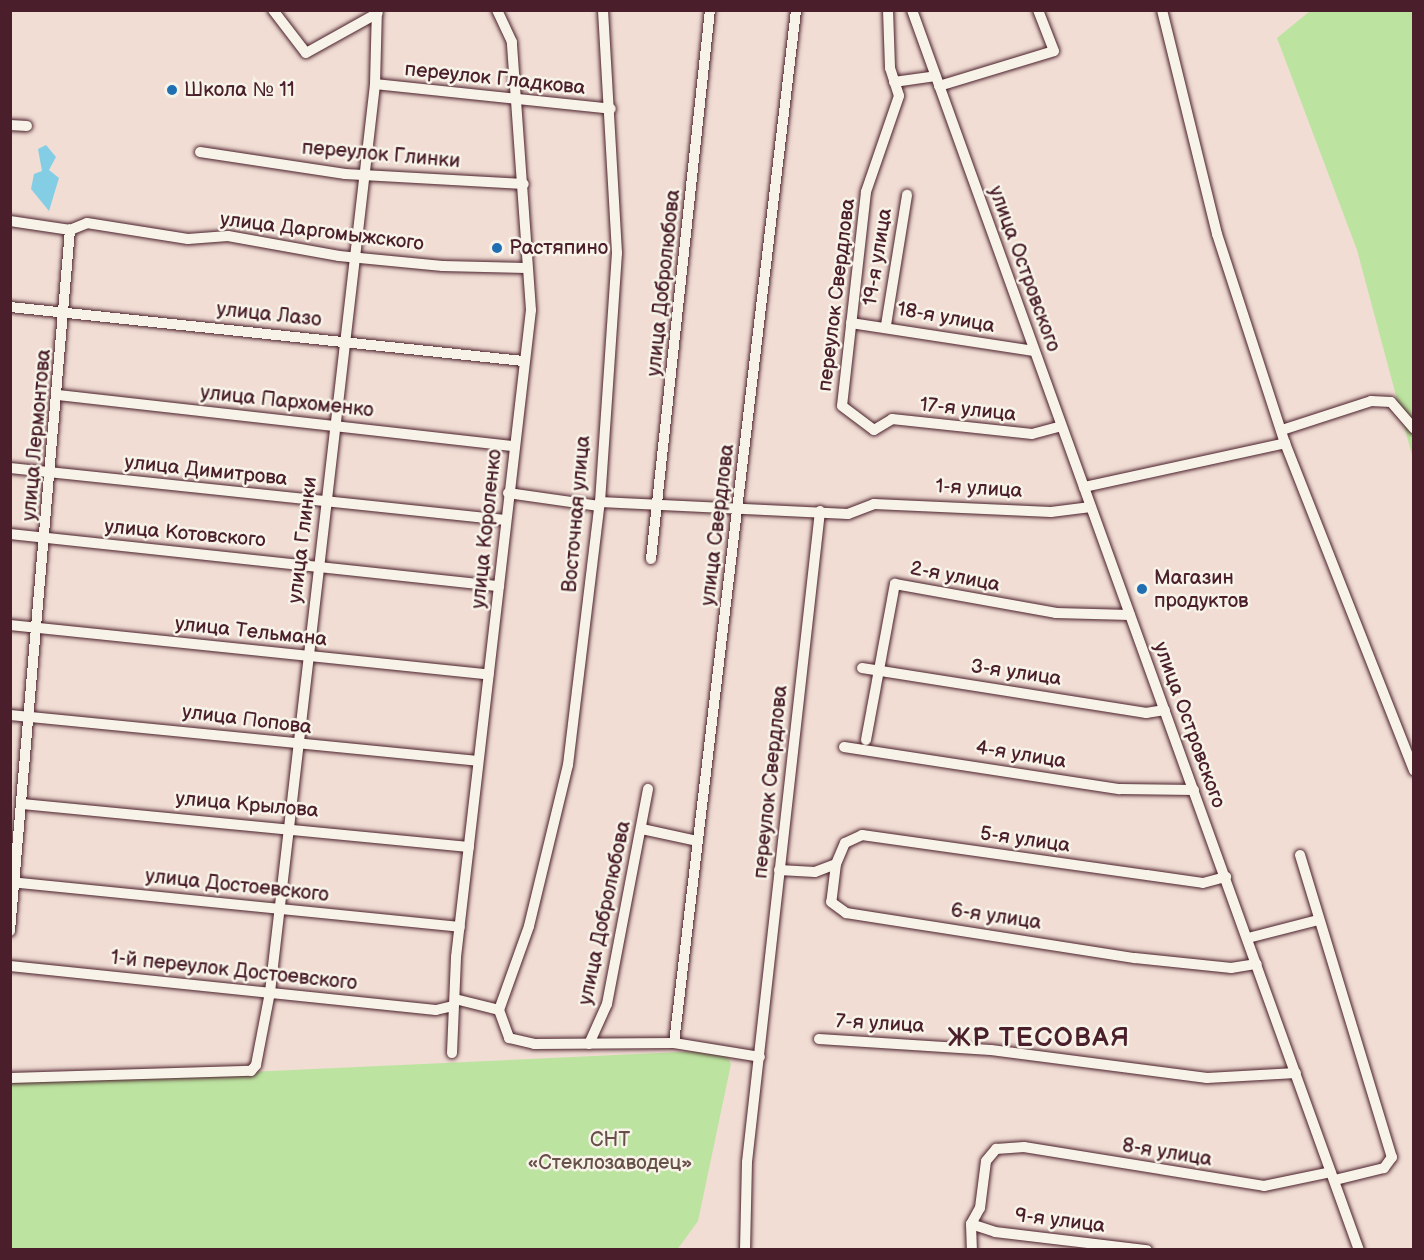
<!DOCTYPE html>
<meta charset="utf-8">
<style>
body{margin:0}
#map{position:relative;width:1424px;height:1260px;overflow:hidden;background:#f1ddd4;font-family:"Balsamiq Sans",sans-serif}
div>[style]{position:absolute}
.green>*{inset:0;background:#bce4a0}
.water>*{inset:0;background:#84cee5}
.roads{filter:drop-shadow(0 0 2px #4a1f2b) drop-shadow(0 0 2px #4a1f2b)}
.minor>*{height:10px;margin:-5px;padding:0 5px;transform-origin:5px;border-radius:5px;background:#f7f3e8}
.dots>*{width:16px;height:16px;translate:-50% -50%;box-sizing:border-box;border:3px solid #f7f3e8;border-radius:50%}
span{translate:-50% -50%;white-space:nowrap;text-align:center;line-height:1.15;-webkit-text-stroke:5px #f7f3e8;paint-order:stroke}
.street-label{font-size:20px;color:#4a1f2b}
.poi-label{font-size:20px;color:#4a1f2b}
.left{translate:0 -50%;text-align:left}
.park-label{font-size:20px;color:#665048}
.district-label{font-size:26px;color:#4a1f2b;font-weight:700;letter-spacing:1.5px}
.frame{position:absolute;inset:0;border:12px solid #4a1f2b;pointer-events:none}
</style>
<div id="map">
<div class="green">
<i style="clip-path:polygon(1310px 11px,1413px 11px,1413px 459px,1357px 250px,1277px 38px)"></i>
<i style="clip-path:polygon(724px 1050px,731px 1064px,698px 1221px,677px 1250px,11px 1249px,10px 1083px)"></i>
</div>
<div class="water">
<i style="clip-path:polygon(46px 145px,56px 157px,49px 170px,59px 178px,49px 211px,31px 189px,34px 174px,42px 171px,38px 149px)"></i>
</div>
<div class="roads">
<div class="minor">
<i style="left:273px;top:10px;width:54px;rotate:52.5deg"></i>
<i style="left:306px;top:53px;width:82px;rotate:-29.1deg"></i>
<i style="left:888px;top:10px;width:58px;rotate:88deg"></i>
<i style="left:890px;top:68px;width:29px;rotate:72deg"></i>
<i style="left:899px;top:96px;width:102px;rotate:109deg"></i>
<i style="left:866px;top:192px;width:215px;rotate:96.4deg"></i>
<i style="left:842px;top:406px;width:40px;rotate:37deg"></i>
<i style="left:874px;top:430px;width:21px;rotate:-31deg"></i>
<i style="left:892px;top:419px;width:141px;rotate:6.1deg"></i>
<i style="left:1032px;top:434px;width:30px;rotate:-15deg"></i>
<i style="left:912px;top:10px;width:1318px;rotate:70.18deg"></i>
<i style="left:1162px;top:10px;width:231px;rotate:76.2deg"></i>
<i style="left:1217px;top:234px;width:220px;rotate:72deg"></i>
<i style="left:1285px;top:443px;width:352px;rotate:68.5deg"></i>
<i style="left:894px;top:82px;width:42px;rotate:-8.1deg"></i>
<i style="left:375px;top:84px;width:237px;rotate:6deg"></i>
<i style="left:939px;top:86px;width:120px;rotate:-16.9deg"></i>
<i style="left:1054px;top:51px;width:44px;rotate:-111.3deg"></i>
<i style="left:10px;top:125px;width:17px;rotate:3deg"></i>
<i style="left:200px;top:152px;width:147px;rotate:8.6deg"></i>
<i style="left:345px;top:174px;width:179px;rotate:3.2deg"></i>
<i style="left:10px;top:221px;width:61px;rotate:8.5deg"></i>
<i style="left:70px;top:230px;width:18px;rotate:-22deg"></i>
<i style="left:87px;top:223px;width:102px;rotate:9deg"></i>
<i style="left:188px;top:239px;width:40px;rotate:-4.3deg"></i>
<i style="left:228px;top:236px;width:113px;rotate:10.2deg"></i>
<i style="left:339px;top:256px;width:104px;rotate:5.5deg"></i>
<i style="left:443px;top:266px;width:83px;rotate:1.4deg"></i>
<i style="left:10px;top:307px;width:516px;rotate:6.01deg"></i>
<i style="left:851px;top:323px;width:185px;rotate:8.7deg"></i>
<i style="left:886px;top:325px;width:132px;rotate:-80.8deg"></i>
<i style="left:58px;top:395px;width:459px;rotate:6.4deg"></i>
<i style="left:1282px;top:430px;width:94px;rotate:-18deg"></i>
<i style="left:1371px;top:401px;width:20px;rotate:3deg"></i>
<i style="left:1391px;top:402px;width:35px;rotate:49deg"></i>
<i style="left:10px;top:468px;width:498px;rotate:6deg"></i>
<i style="left:1084px;top:487px;width:206px;rotate:-12.3deg"></i>
<i style="left:508px;top:493px;width:92px;rotate:8.1deg"></i>
<i style="left:600px;top:502px;width:248px;rotate:2.8deg"></i>
<i style="left:848px;top:514px;width:28px;rotate:-21deg"></i>
<i style="left:874px;top:504px;width:177px;rotate:2.6deg"></i>
<i style="left:1051px;top:512px;width:40px;rotate:-7.1deg"></i>
<i style="left:10px;top:534px;width:492px;rotate:6.1deg"></i>
<i style="left:651px;top:559px;width:552px;rotate:-83.87deg"></i>
<i style="left:10px;top:625px;width:481px;rotate:5.9deg"></i>
<i style="left:862px;top:668px;width:288px;rotate:9deg"></i>
<i style="left:1146px;top:713px;width:19px;rotate:-9deg"></i>
<i style="left:10px;top:715px;width:470px;rotate:5.6deg"></i>
<i style="left:866px;top:740px;width:159px;rotate:-79.5deg"></i>
<i style="left:895px;top:584px;width:164px;rotate:10.2deg"></i>
<i style="left:1056px;top:613px;width:74px;rotate:1.5deg"></i>
<i style="left:844px;top:747px;width:279px;rotate:8.7deg"></i>
<i style="left:1120px;top:789px;width:74px;rotate:0.8deg"></i>
<i style="left:22px;top:804px;width:449px;rotate:5.5deg"></i>
<i style="left:642px;top:829px;width:56px;rotate:12.3deg"></i>
<i style="left:1300px;top:855px;width:316px;rotate:73.1deg"></i>
<i style="left:1392px;top:1157px;width:14px;rotate:126deg"></i>
<i style="left:1384px;top:1168px;width:50px;rotate:166.2deg"></i>
<i style="left:836px;top:864px;width:23px;rotate:-67deg"></i>
<i style="left:845px;top:843px;width:19px;rotate:-25deg"></i>
<i style="left:862px;top:835px;width:344px;rotate:8deg"></i>
<i style="left:1203px;top:883px;width:24px;rotate:-15deg"></i>
<i style="left:779px;top:870px;width:36px;rotate:3deg"></i>
<i style="left:815px;top:872px;width:22px;rotate:-21deg"></i>
<i style="left:836px;top:864px;width:38px;rotate:97deg"></i>
<i style="left:831px;top:902px;width:19px;rotate:36deg"></i>
<i style="left:846px;top:913px;width:292px;rotate:8.9deg"></i>
<i style="left:1135px;top:958px;width:97px;rotate:5.9deg"></i>
<i style="left:1231px;top:968px;width:26px;rotate:-9deg"></i>
<i style="left:10px;top:882px;width:452px;rotate:5.7deg"></i>
<i style="left:10px;top:931px;width:704px;rotate:-85.11deg"></i>
<i style="left:1248px;top:938px;width:72px;rotate:-14.4deg"></i>
<i style="left:10px;top:966px;width:428px;rotate:5.9deg"></i>
<i style="left:436px;top:1010px;width:18px;rotate:-13deg"></i>
<i style="left:455px;top:999px;width:45px;rotate:14deg"></i>
<i style="left:499px;top:1010px;width:30px;rotate:70deg"></i>
<i style="left:509px;top:1038px;width:26px;rotate:13deg"></i>
<i style="left:534px;top:1044px;width:140px;rotate:-0.4deg"></i>
<i style="left:674px;top:1043px;width:87px;rotate:9.2deg"></i>
<i style="left:499px;top:1010px;width:89px;rotate:-70.3deg"></i>
<i style="left:529px;top:926px;width:166px;rotate:-76.4deg"></i>
<i style="left:568px;top:765px;width:265px;rotate:-83.1deg"></i>
<i style="left:600px;top:502px;width:250px;rotate:-86.1deg"></i>
<i style="left:617px;top:253px;width:243px;rotate:-93.3deg"></i>
<i style="left:819px;top:1039px;width:172px;rotate:3.7deg"></i>
<i style="left:991px;top:1050px;width:218px;rotate:7.4deg"></i>
<i style="left:1207px;top:1078px;width:89px;rotate:-3.2deg"></i>
<i style="left:674px;top:1043px;width:1040px;rotate:-83.26deg"></i>
<i style="left:589px;top:1044px;width:44px;rotate:-65.8deg"></i>
<i style="left:607px;top:1004px;width:219px;rotate:-79.2deg"></i>
<i style="left:452px;top:1053px;width:96px;rotate:-87.6deg"></i>
<i style="left:456px;top:957px;width:651px;rotate:-83.39deg"></i>
<i style="left:531px;top:310px;width:269px;rotate:-94.1deg"></i>
<i style="left:512px;top:42px;width:35px;rotate:-115deg"></i>
<i style="left:10px;top:1078px;width:241px;rotate:-1.7deg"></i>
<i style="left:251px;top:1071px;width:8px;rotate:-50deg"></i>
<i style="left:256px;top:1065px;width:74px;rotate:-79.1deg"></i>
<i style="left:270px;top:992px;width:914px;rotate:-83.4deg"></i>
<i style="left:375px;top:84px;width:74px;rotate:-88.5deg"></i>
<i style="left:971px;top:1224px;width:18px;rotate:-61deg"></i>
<i style="left:980px;top:1208px;width:47px;rotate:-82.7deg"></i>
<i style="left:986px;top:1161px;width:16px;rotate:-50deg"></i>
<i style="left:996px;top:1149px;width:28px;rotate:-4deg"></i>
<i style="left:1024px;top:1147px;width:243px;rotate:9.2deg"></i>
<i style="left:1264px;top:1186px;width:68px;rotate:-11.8deg"></i>
<i style="left:971px;top:1224px;width:25px;rotate:18deg"></i>
<i style="left:995px;top:1232px;width:153px;rotate:6.8deg"></i>
<i style="left:971px;top:1224px;width:26px;rotate:88deg"></i>
<i style="left:745px;top:1250px;width:88px;rotate:-88.7deg"></i>
<i style="left:747px;top:1162px;width:655px;rotate:-83.6deg"></i>
</div>
</div>
<div class="dots">
<i style="left:172px;top:90px;background:#1f6fb2"></i>
<i style="left:497px;top:248px;background:#1f6fb2"></i>
<i style="left:1142px;top:589px;background:#1f6fb2"></i>
</div>
<div class="street-label">
<span style="left:495px;top:79px;rotate:6deg">переулок Гладкова</span>
<span style="left:381px;top:155px;rotate:5deg">переулок Глинки</span>
<span style="left:322px;top:232px;rotate:7deg">улица Даргомыжского</span>
<span style="left:878px;top:257px;rotate:-81deg">19-я улица</span>
<span style="left:1024px;top:269px;rotate:70deg">улица Островского</span>
<span style="left:664px;top:283px;rotate:-84deg">улица Добролюбова</span>
<span style="left:837px;top:295px;rotate:-83deg">переулок Свердлова</span>
<span style="left:269px;top:315px;rotate:6deg">улица Лазо</span>
<span style="left:946px;top:318px;rotate:10deg">18-я улица</span>
<span style="left:287px;top:402px;rotate:6deg">улица Пархоменко</span>
<span style="left:968px;top:410px;rotate:6deg">17-я улица</span>
<span style="left:37px;top:435px;rotate:-85deg">улица Лермонтова</span>
<span style="left:206px;top:471px;rotate:6deg">улица Димитрова</span>
<span style="left:979px;top:489px;rotate:3deg">1-я улица</span>
<span style="left:577px;top:514px;rotate:-85deg">Восточная улица</span>
<span style="left:718px;top:525px;rotate:-83deg">улица Свердлова</span>
<span style="left:487px;top:529px;rotate:-84deg">улица Короленко</span>
<span style="left:185px;top:534px;rotate:5deg">улица Котовского</span>
<span style="left:303px;top:540px;rotate:-83deg">улица Глинки</span>
<span style="left:955px;top:577px;rotate:11deg">2-я улица</span>
<span style="left:251px;top:632px;rotate:6deg">улица Тельмана</span>
<span style="left:1016px;top:673px;rotate:8deg">3-я улица</span>
<span style="left:247px;top:720px;rotate:7deg">улица Попова</span>
<span style="left:1189px;top:725px;rotate:70deg">улица Островского</span>
<span style="left:1021px;top:755px;rotate:9deg">4-я улица</span>
<span style="left:771px;top:782px;rotate:-84deg">переулок Свердлова</span>
<span style="left:247px;top:805px;rotate:5deg">улица Крылова</span>
<span style="left:1025px;top:840px;rotate:8deg">5-я улица</span>
<span style="left:237px;top:886px;rotate:6deg">улица Достоевского</span>
<span style="left:605px;top:913px;rotate:-78deg">улица Добролюбова</span>
<span style="left:996px;top:917px;rotate:8deg">6-я улица</span>
<span style="left:234px;top:971px;rotate:6deg">1-й переулок Достоевского</span>
<span style="left:880px;top:1024px;rotate:3deg">7-я улица</span>
<span style="left:1167px;top:1153px;rotate:9deg">8-я улица</span>
<span style="left:1060px;top:1221px;rotate:7deg">9-я улица</span>
</div>
<div class="poi-label">
<span class="left" style="left:184px;top:90px">Школа № 11</span>
<span class="left" style="left:509px;top:248px">Растяпино</span>
<span class="left" style="left:1154px;top:590px">Магазин<br>продуктов</span>
</div>
<div class="park-label">
<span style="left:610px;top:1152px">СНТ<br>«Стеклозаводец»</span>
</div>
<div class="district-label">
<span style="left:1039px;top:1039px">ЖР ТЕСОВАЯ</span>
</div>
<div class="frame"></div>
</div>
